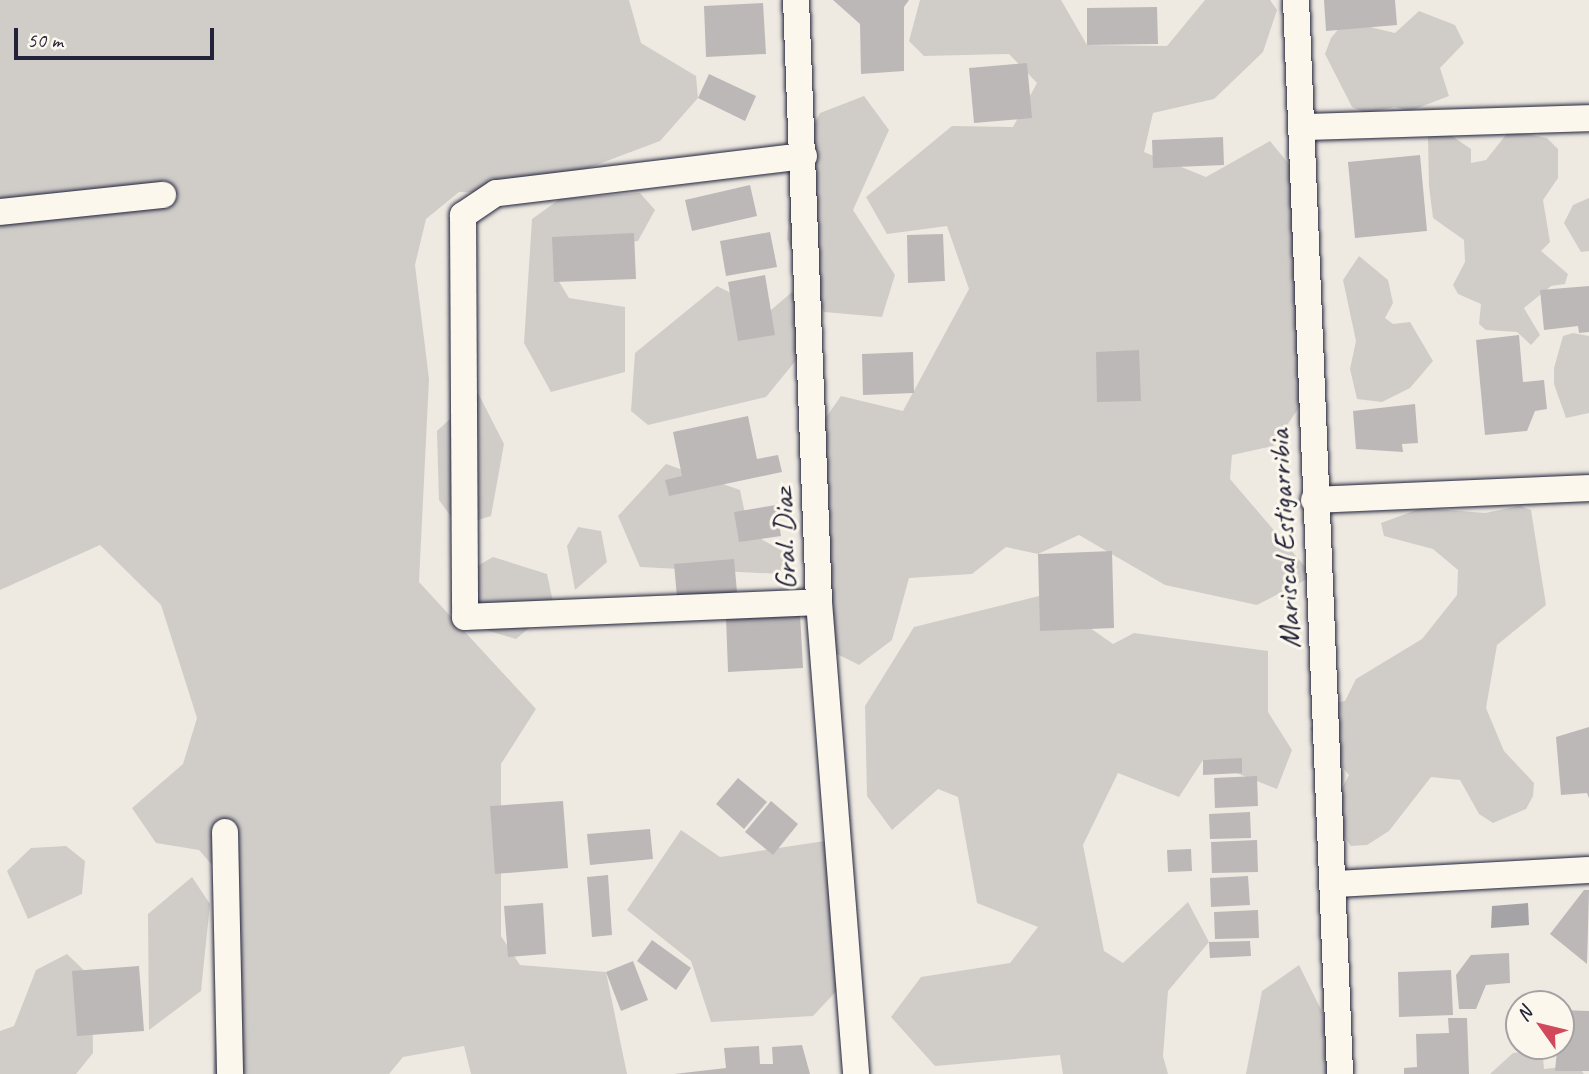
<!DOCTYPE html>
<style>
body{margin:0}
#map{position:relative;width:1589px;height:1074px;overflow:hidden;background:#eeeae2;font-family:Caveat,sans-serif}
div>[style]{position:absolute}
.green>*{inset:0;background:#d0cdc9}
.water>*{inset:0;background:#a6a3a7}
.building>*{inset:0;background:#bcb8b8}
.roads{filter:drop-shadow(0 0 2px #22223b) drop-shadow(0 0 2px #22223b)}
.minor>*{height:26px;margin:-13px;padding:0 13px;transform-origin:13px;border-radius:13px;background:#fbf7ec}
span{translate:-50% -50%;white-space:nowrap;text-align:center;line-height:1.15;-webkit-text-stroke:6px #fbf7ec;paint-order:stroke}
.street-label{font-size:30px;color:#22223b}
.north{position:absolute;left:1505px;top:990px;width:70px;height:70px;box-sizing:border-box;background:#fbf7ec;border:2px solid #a4a2a5;border-radius:50%;rotate:304deg;font-size:19px;font-weight:700;line-height:28px;text-align:center;color:#22223b}
.north::after{content:'';display:block;margin:auto;width:24px;height:32px;background:#d1495b;clip-path:polygon(50% 0,100% 100%,50% 72%,0 100%)}
.scale{position:absolute;left:14px;top:28px;width:200px;height:32px;box-sizing:border-box;border:4px solid #22223b;border-top:0;padding-left:9px;font-size:21px;line-height:24px;white-space:nowrap;color:#22223b;-webkit-text-stroke:5px #fbf7ec;paint-order:stroke}
</style>
<div id="map">
<div class="green">
<i style="clip-path:polygon(0 0,629px 0,641px 43px,696px 76px,698px 98px,660px 141px,519px 194px,459px 192px,426px 219px,415px 265px,429px 379px,419px 582px,536px 709px,501px 764px,501px 936px,520px 965px,606px 972px,627px 1074px,471px 1074px,464px 1046px,403px 1057px,389px 1074px,213px 1074px,227px 882px,199px 850px,156px 843px,132px 808px,183px 764px,197px 718px,161px 605px,100px 545px,0 590px)"></i>
<i style="clip-path:polygon(920px 0,1061px 0,1087px 45px,1167px 46px,1205px 0,1270px 0,1277px 10px,1263px 52px,1214px 99px,1153px 113px,1144px 152px,1206px 177px,1270px 141px,1298px 175px,1300px 406px,1273px 446px,1232px 455px,1230px 479px,1313px 576px,1257px 605px,1165px 585px,1079px 535px,1038px 554px,1006px 547px,972px 574px,909px 578px,892px 640px,859px 665px,823px 647px,831px 522px,813px 436px,841px 396px,903px 411px,969px 289px,947px 226px,887px 234px,866px 197px,952px 126px,1013px 127px,1037px 83px,1009px 54px,924px 56px,909px 41px)"></i>
<i style="clip-path:polygon(1419px 11px,1455px 25px,1464px 43px,1440px 68px,1449px 96px,1410px 111px,1395px 107px,1366px 113px,1352px 107px,1325px 54px,1331px 38px,1345px 21px,1395px 33px)"></i>
<i style="clip-path:polygon(864px 96px,889px 130px,853px 210px,895px 275px,882px 317px,824px 312px,787px 239px,793px 166px,820px 113px)"></i>
<i style="clip-path:polygon(1509px 131px,1547px 138px,1558px 149px,1558px 178px,1543px 200px,1550px 242px,1541px 251px,1568px 274px,1565px 284px,1551px 286px,1524px 308px,1540px 335px,1531px 345px,1517px 332px,1486px 330px,1479px 324px,1481px 304px,1458px 294px,1453px 285px,1465px 262px,1464px 240px,1433px 218px,1429px 186px,1428px 137px,1449px 134px,1471px 149px,1471px 163px,1486px 160px)"></i>
<i style="clip-path:polygon(640px 193px,655px 210px,638px 241px,583px 247px,558px 280px,569px 298px,625px 307px,625px 372px,551px 392px,524px 343px,532px 219px,560px 199px)"></i>
<i style="clip-path:polygon(1589px 198px,1589px 251px,1581px 252px,1564px 223px,1573px 205px)"></i>
<i style="clip-path:polygon(1359px 256px,1388px 280px,1393px 303px,1385px 318px,1393px 324px,1410px 322px,1433px 361px,1410px 388px,1382px 402px,1357px 399px,1350px 369px,1356px 341px,1343px 280px)"></i>
<i style="clip-path:polygon(717px 286px,741px 298px,742px 335px,792px 292px,810px 308px,802px 353px,766px 397px,648px 425px,631px 411px,635px 353px)"></i>
<i style="clip-path:polygon(1573px 333px,1589px 336px,1589px 413px,1566px 418px,1554px 384px,1554px 368px,1563px 336px)"></i>
<i style="clip-path:polygon(478px 393px,504px 444px,491px 516px,458px 526px,439px 500px,437px 431px)"></i>
<i style="clip-path:polygon(666px 464px,740px 490px,749px 532px,786px 553px,780px 574px,640px 567px,618px 516px)"></i>
<i style="clip-path:polygon(1520px 506px,1531px 510px,1546px 605px,1497px 645px,1486px 708px,1504px 751px,1534px 783px,1533px 796px,1526px 809px,1493px 823px,1479px 814px,1460px 780px,1431px 777px,1389px 831px,1367px 845px,1351px 846px,1339px 830px,1340px 792px,1349px 775px,1310px 729px,1329px 704px,1345px 701px,1356px 679px,1422px 639px,1457px 595px,1458px 570px,1433px 549px,1384px 536px,1381px 523px,1422px 508px,1485px 513px)"></i>
<i style="clip-path:polygon(578px 527px,601px 531px,607px 562px,575px 590px,567px 546px)"></i>
<i style="clip-path:polygon(493px 557px,547px 574px,554px 607px,516px 639px,483px 629px,461px 575px)"></i>
<i style="clip-path:polygon(1043px 595px,1113px 644px,1134px 633px,1268px 651px,1268px 712px,1292px 750px,1277px 789px,1203px 760px,1179px 797px,1118px 773px,1083px 845px,1104px 951px,1123px 963px,1188px 902px,1209px 942px,1168px 991px,1163px 1056px,1168px 1074px,1063px 1074px,1060px 1055px,935px 1066px,891px 1017px,921px 977px,1010px 963px,1038px 927px,977px 903px,958px 797px,938px 789px,892px 830px,867px 796px,865px 706px,914px 627px)"></i>
<i style="clip-path:polygon(681px 830px,720px 857px,838px 839px,858px 968px,813px 1016px,711px 1022px,691px 961px,627px 910px)"></i>
<i style="clip-path:polygon(66px 846px,85px 861px,82px 894px,28px 919px,7px 871px,31px 848px)"></i>
<i style="clip-path:polygon(192px 877px,210px 904px,201px 991px,149px 1030px,148px 914px)"></i>
<i style="clip-path:polygon(67px 954px,92px 978px,93px 1053px,76px 1074px,0 1074px,0 1031px,14px 1026px,36px 970px)"></i>
<i style="clip-path:polygon(1299px 965px,1338px 1044px,1333px 1074px,1246px 1074px,1262px 991px)"></i>
<i style="clip-path:polygon(1528px 1051px,1543px 1057px,1544px 1069px,1577px 1065px,1584px 1074px,1490px 1074px,1513px 1053px)"></i>
</div>
<div class="water">
<i style="clip-path:polygon(1528px 903px,1529px 925px,1491px 928px,1492px 906px)"></i>
</div>
<div class="building">
<i style="clip-path:polygon(833px 0,909px 0,904px 7px,904px 71px,861px 74px,860px 24px)"></i>
<i style="clip-path:polygon(1324px 0,1395px 0,1397px 25px,1326px 31px)"></i>
<i style="clip-path:polygon(763px 3px,766px 54px,706px 57px,704px 6px)"></i>
<i style="clip-path:polygon(1157px 7px,1158px 44px,1087px 45px,1087px 8px)"></i>
<i style="clip-path:polygon(1027px 63px,1032px 118px,974px 123px,969px 68px)"></i>
<i style="clip-path:polygon(709px 74px,756px 96px,745px 121px,698px 98px)"></i>
<i style="clip-path:polygon(1223px 137px,1224px 165px,1153px 168px,1152px 140px)"></i>
<i style="clip-path:polygon(1420px 155px,1427px 231px,1355px 238px,1348px 162px)"></i>
<i style="clip-path:polygon(750px 185px,757px 216px,692px 231px,685px 200px)"></i>
<i style="clip-path:polygon(770px 232px,777px 267px,726px 276px,720px 241px)"></i>
<i style="clip-path:polygon(634px 233px,636px 279px,554px 282px,552px 237px)"></i>
<i style="clip-path:polygon(943px 234px,945px 281px,908px 283px,907px 235px)"></i>
<i style="clip-path:polygon(765px 275px,775px 335px,738px 341px,728px 282px)"></i>
<i style="clip-path:polygon(1589px 286px,1589px 332px,1579px 333px,1578px 326px,1544px 330px,1540px 290px)"></i>
<i style="clip-path:polygon(1519px 335px,1523px 382px,1544px 380px,1547px 409px,1535px 411px,1527px 431px,1485px 435px,1476px 340px)"></i>
<i style="clip-path:polygon(1139px 350px,1141px 401px,1097px 402px,1096px 352px)"></i>
<i style="clip-path:polygon(913px 352px,914px 393px,863px 395px,862px 354px)"></i>
<i style="clip-path:polygon(1415px 404px,1418px 443px,1402px 444px,1403px 452px,1356px 449px,1353px 411px)"></i>
<i style="clip-path:polygon(748px 416px,757px 459px,778px 455px,782px 472px,669px 496px,665px 480px,682px 476px,673px 432px)"></i>
<i style="clip-path:polygon(776px 505px,781px 536px,739px 542px,734px 512px)"></i>
<i style="clip-path:polygon(1112px 551px,1114px 628px,1040px 631px,1038px 554px)"></i>
<i style="clip-path:polygon(734px 559px,737px 592px,677px 597px,674px 564px)"></i>
<i style="clip-path:polygon(800px 614px,803px 668px,728px 672px,726px 617px)"></i>
<i style="clip-path:polygon(1589px 727px,1589px 798px,1587px 793px,1561px 795px,1556px 737px)"></i>
<i style="clip-path:polygon(1242px 758px,1242px 773px,1203px 775px,1203px 760px)"></i>
<i style="clip-path:polygon(1257px 776px,1258px 806px,1215px 808px,1214px 778px)"></i>
<i style="clip-path:polygon(738px 778px,767px 802px,744px 829px,716px 804px)"></i>
<i style="clip-path:polygon(563px 801px,568px 868px,495px 874px,490px 806px)"></i>
<i style="clip-path:polygon(771px 801px,798px 824px,773px 855px,745px 832px)"></i>
<i style="clip-path:polygon(1250px 812px,1251px 838px,1210px 839px,1209px 814px)"></i>
<i style="clip-path:polygon(650px 829px,653px 859px,590px 865px,587px 834px)"></i>
<i style="clip-path:polygon(1257px 840px,1258px 872px,1212px 873px,1211px 842px)"></i>
<i style="clip-path:polygon(1191px 849px,1192px 871px,1168px 872px,1167px 850px)"></i>
<i style="clip-path:polygon(608px 875px,612px 935px,592px 937px,587px 877px)"></i>
<i style="clip-path:polygon(1248px 876px,1250px 905px,1211px 907px,1210px 878px)"></i>
<i style="clip-path:polygon(1584px 890px,1589px 890px,1587px 964px,1550px 934px)"></i>
<i style="clip-path:polygon(543px 903px,546px 954px,508px 957px,504px 906px)"></i>
<i style="clip-path:polygon(1258px 910px,1259px 938px,1215px 939px,1214px 912px)"></i>
<i style="clip-path:polygon(652px 940px,691px 968px,676px 990px,637px 961px)"></i>
<i style="clip-path:polygon(1250px 941px,1251px 956px,1210px 958px,1209px 942px)"></i>
<i style="clip-path:polygon(1509px 953px,1510px 983px,1486px 985px,1476px 1009px,1459px 1009px,1456px 975px,1471px 955px)"></i>
<i style="clip-path:polygon(633px 961px,648px 1000px,621px 1011px,606px 972px)"></i>
<i style="clip-path:polygon(139px 966px,144px 1031px,77px 1036px,72px 971px)"></i>
<i style="clip-path:polygon(1451px 970px,1453px 1015px,1399px 1017px,1398px 972px)"></i>
<i style="clip-path:polygon(1561px 1010px,1589px 1011px,1589px 1071px,1555px 1071px)"></i>
<i style="clip-path:polygon(1448px 1018px,1467px 1018px,1469px 1074px,1404px 1074px,1404px 1068px,1417px 1067px,1416px 1034px,1449px 1033px)"></i>
<i style="clip-path:polygon(802px 1045px,810px 1074px,674px 1074px,726px 1068px,724px 1048px,759px 1046px,760px 1064px,773px 1064px,772px 1047px)"></i>
</div>
<div class="roads">
<div class="minor">
<i style="left:796px;top:0;width:602px;rotate:87.81deg"></i>
<i style="left:819px;top:602px;width:473px;rotate:85.5deg"></i>
<i style="left:1296px;top:0;width:1075px;rotate:87.65deg"></i>
<i style="left:1304px;top:127px;width:285px;rotate:-1.8deg"></i>
<i style="left:804px;top:156px;width:310px;rotate:173.1deg"></i>
<i style="left:496px;top:193px;width:40px;rotate:146deg"></i>
<i style="left:463px;top:215px;width:402px;rotate:89.7deg"></i>
<i style="left:465px;top:617px;width:354px;rotate:-2.4deg"></i>
<i style="left:0;top:212px;width:164px;rotate:-6deg"></i>
<i style="left:1314px;top:500px;width:275px;rotate:-2.5deg"></i>
<i style="left:225px;top:832px;width:242px;rotate:88.8deg"></i>
<i style="left:1336px;top:884px;width:253px;rotate:-3.2deg"></i>
</div>
</div>
<div class="street-label">
<span style="left:784px;top:539px;rotate:-92deg">Gral. Diaz</span>
<span style="left:1284px;top:539px;rotate:-93deg">Mariscal Estigarribia</span>
</div>
<div class="north">N</div>
<div class="scale">50 m</div>
</div>
